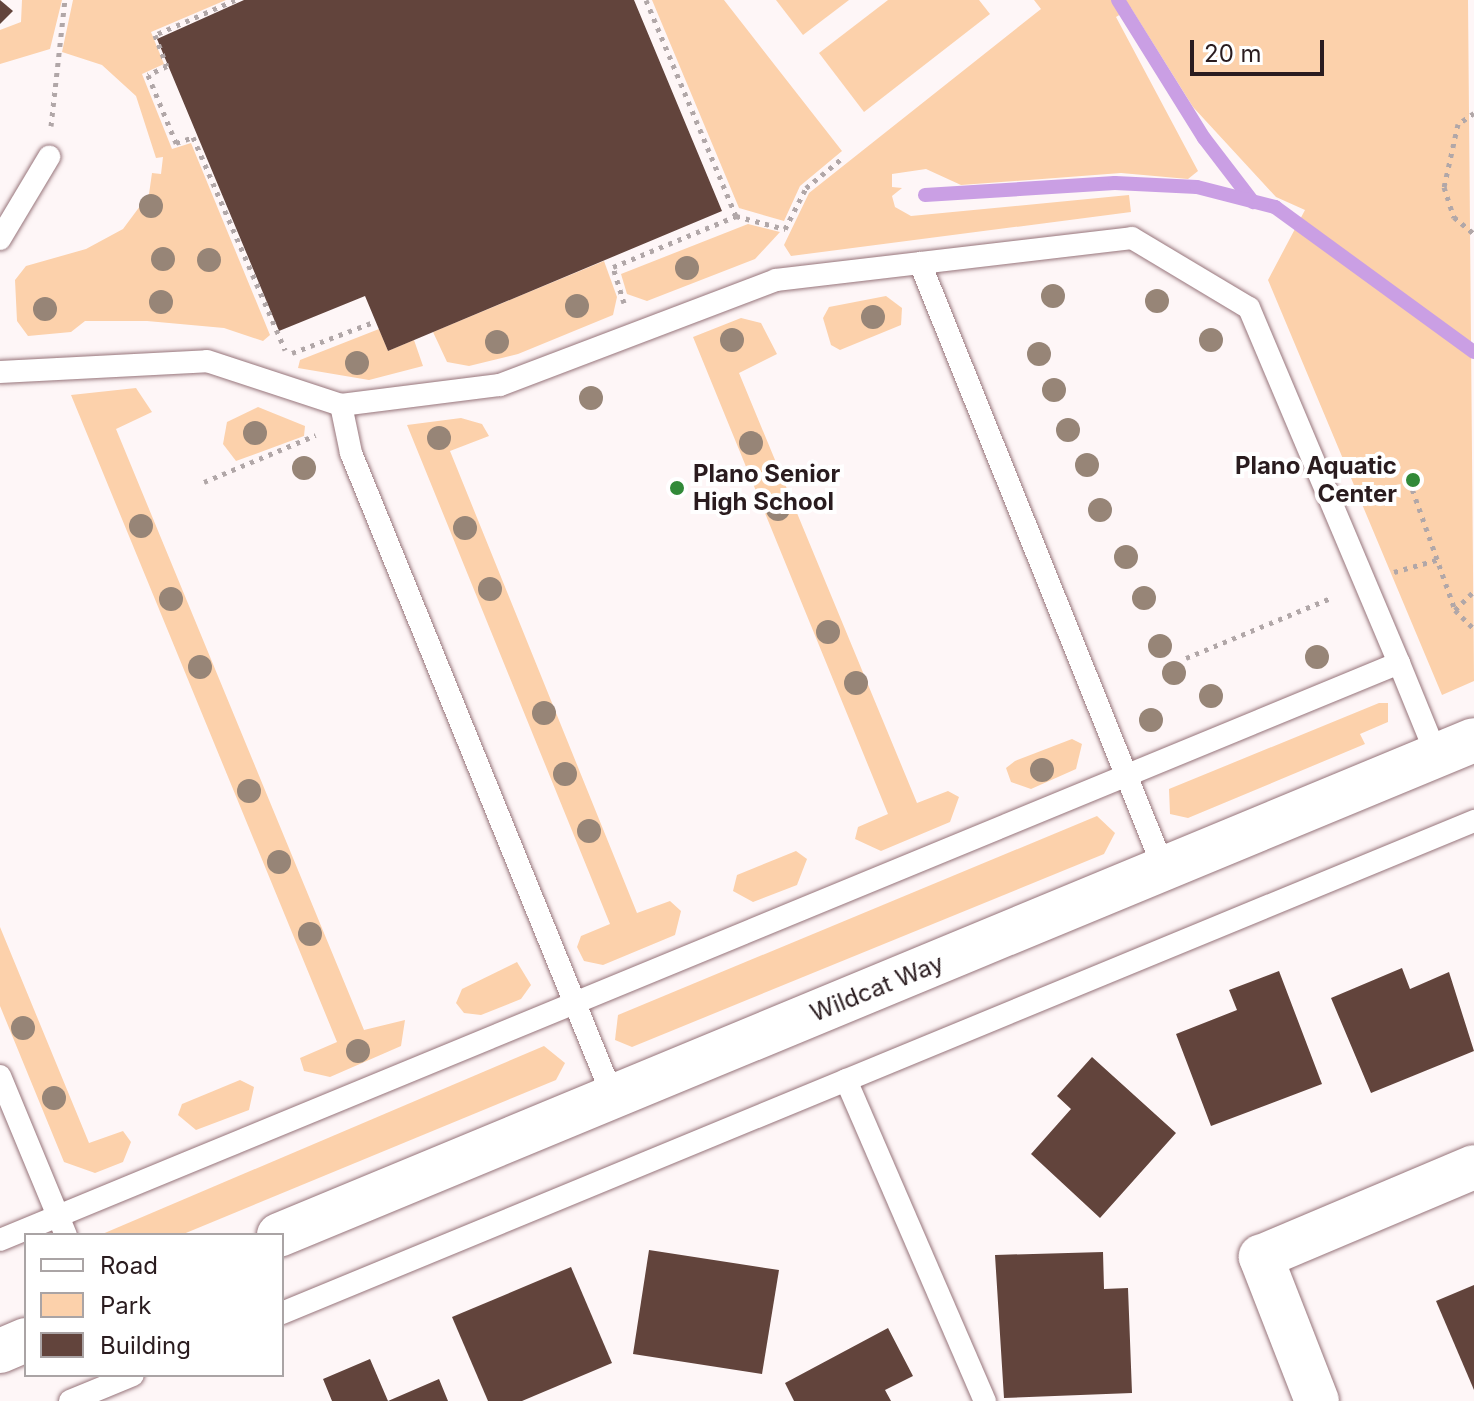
<!DOCTYPE html>
<style>
body{margin:0}
#map{position:relative;width:1474px;height:1401px;overflow:hidden;background:#fef6f7;font-family:Inter,sans-serif}
div>[style]{position:absolute}
.green>*{inset:0;background:#fcd1ab}
.stream>*{height:14px;margin:-7px;padding:0 7px;transform-origin:7px;border-radius:7px;background:#ca9fe4}
.building>*{inset:0;background:#62443c}
.path>*{height:5px;margin-top:-2.5px;transform-origin:0;background:repeating-linear-gradient(90deg,#b1a7a8 0 4px,transparent 0 10px)}
.roads{filter:drop-shadow(0 0 2px #97757b) drop-shadow(0 0 2px #97757b)}
.service>*{height:22px;margin:-11px;padding:0 11px;transform-origin:11px;border-radius:11px;background:#fff}
.minor>*{height:44px;margin:-22px;padding:0 22px;transform-origin:22px;border-radius:22px;background:#fff}
.trees>*{width:24px;height:24px;margin:-12px;border-radius:50%;background:#978577}
.dots>*{width:22px;height:22px;translate:-50% -50%;box-sizing:border-box;border:4px solid #fff;border-radius:50%}
span{translate:-50% -50%;white-space:nowrap;text-align:center;line-height:1.15;-webkit-text-stroke:8px #fff;paint-order:stroke}
.poi-label{font-size:24px;color:#2a1c1f;font-weight:700}
.right{translate:-100% -50%;text-align:right}
.left{translate:0 -50%;text-align:left}
.street-label{font-size:24px;color:#2a1c1f}
.legend{position:absolute;left:24px;top:1233px;width:260px;height:144px;box-sizing:border-box;background:#fff;border:2px solid #aaa4a5;margin:0;padding:10px 14px;list-style:none;font-size:24px;color:#2a1c1f}
.legend li{display:flex;align-items:center;gap:16px;height:40px}
.legend b{width:40px;border:2px solid #aaa4a5}
.scale{position:absolute;left:1190px;top:40px;width:134px;height:36px;box-sizing:border-box;border:4px solid #2a1c1f;border-top:0;padding-left:10px;font-size:24px;line-height:28px;white-space:nowrap;color:#2a1c1f;-webkit-text-stroke:6px #fff;paint-order:stroke}
</style>
<div id="map">
<div class="green">
<i style="clip-path:polygon(22px 0,62px 0,50px 49px,0 64px,0 30px,21px 22px)"></i>
<i style="clip-path:polygon(73px 0,226px 0,151px 32px,164px 64px,142px 74px,172px 149px,191px 143px,270px 335px,263px 341px,224px 328px,147px 321px,85px 321px,71px 332px,28px 336px,17px 321px,15px 280px,26px 266px,86px 249px,123px 229px,149px 194px,152px 173px,161px 174px,163px 157px,156px 158px,136px 96px,102px 65px,62px 52px)"></i>
<i style="clip-path:polygon(652px 0,724px 0,842px 151px,800px 186px,784px 221px,739px 208px)"></i>
<i style="clip-path:polygon(776px 0,849px 0,803px 35px)"></i>
<i style="clip-path:polygon(888px 0,979px 0,990px 14px,864px 112px,819px 53px)"></i>
<i style="clip-path:polygon(1034px 0,1468px 0,1474px 681px,1442px 695px,1268px 280px,1305px 210px,1276px 197px,1193px 107px,1131px 8px,1116px 17px,1198px 171px,1188px 179px,1121px 173px,961px 185px,926px 169px,892px 174px,892px 187px,902px 188px,892px 196px,895px 207px,911px 216px,1129px 195px,1131px 212px,791px 256px,784px 245px,809px 193px,1041px 9px)"></i>
<i style="clip-path:polygon(748px 224px,780px 232px,755px 259px,647px 301px,627px 294px,621px 274px)"></i>
<i style="clip-path:polygon(604px 261px,617px 297px,613px 315px,518px 354px,469px 366px,447px 362px,433px 332px)"></i>
<i style="clip-path:polygon(886px 296px,902px 308px,901px 325px,840px 350px,831px 345px,823px 318px,829px 307px)"></i>
<i style="clip-path:polygon(741px 318px,761px 323px,777px 354px,739px 373px,917px 803px,948px 791px,959px 797px,950px 822px,881px 851px,855px 839px,858px 827px,888px 814px,693px 337px)"></i>
<i style="clip-path:polygon(379px 329px,388px 351px,414px 340px,423px 366px,369px 380px,298px 368px,300px 360px)"></i>
<i style="clip-path:polygon(136px 388px,152px 412px,116px 429px,364px 1030px,405px 1020px,401px 1046px,330px 1077px,304px 1071px,300px 1058px,337px 1042px,71px 395px)"></i>
<i style="clip-path:polygon(258px 407px,305px 426px,304px 436px,236px 461px,223px 444px,227px 422px)"></i>
<i style="clip-path:polygon(461px 418px,482px 424px,489px 436px,450px 451px,637px 913px,670px 901px,681px 911px,675px 935px,603px 965px,584px 961px,577px 947px,581px 936px,610px 924px,407px 425px)"></i>
<i style="clip-path:polygon(1379px 703px,1388px 703px,1388px 722px,1360px 734px,1365px 744px,1188px 818px,1170px 814px,1169px 789px)"></i>
<i style="clip-path:polygon(1072px 739px,1082px 744px,1076px 769px,1031px 789px,1011px 782px,1006px 768px,1015px 761px)"></i>
<i style="clip-path:polygon(1097px 816px,1115px 833px,1104px 854px,632px 1047px,615px 1040px,618px 1015px)"></i>
<i style="clip-path:polygon(796px 851px,807px 859px,797px 885px,753px 902px,733px 891px,737px 875px)"></i>
<i style="clip-path:polygon(0 927px,89px 1143px,123px 1131px,131px 1142px,123px 1162px,95px 1173px,64px 1162px,0 1006px)"></i>
<i style="clip-path:polygon(517px 962px,531px 985px,521px 999px,481px 1015px,464px 1013px,456px 1003px,462px 989px)"></i>
<i style="clip-path:polygon(544px 1046px,565px 1063px,556px 1080px,181px 1235px,100px 1235px)"></i>
<i style="clip-path:polygon(240px 1080px,254px 1087px,249px 1110px,196px 1130px,178px 1115px,182px 1104px)"></i>
</div>
<div class="stream">
<i style="left:1118px;top:0;width:163px;rotate:58.1deg"></i>
<i style="left:1204px;top:138px;width:81px;rotate:52.6deg"></i>
<i style="left:925px;top:195px;width:190px;rotate:-3.6deg"></i>
<i style="left:1115px;top:183px;width:82px;rotate:2.8deg"></i>
<i style="left:1197px;top:187px;width:81px;rotate:14.4deg"></i>
<i style="left:1275px;top:207px;width:246px;rotate:36.1deg"></i>
</div>
<div class="building">
<i style="clip-path:polygon(0 0,13px 11px,0 24px)"></i>
<i style="clip-path:polygon(244px 0,634px 0,722px 211px,388px 351px,365px 296px,279px 331px,157px 39px)"></i>
<i style="clip-path:polygon(1402px 968px,1410px 989px,1449px 972px,1474px 1051px,1371px 1093px,1331px 998px)"></i>
<i style="clip-path:polygon(1279px 971px,1322px 1084px,1211px 1126px,1176px 1034px,1237px 1010px,1229px 990px)"></i>
<i style="clip-path:polygon(1092px 1057px,1176px 1133px,1100px 1218px,1031px 1154px,1071px 1109px,1057px 1096px)"></i>
<i style="clip-path:polygon(649px 1250px,779px 1270px,762px 1374px,633px 1354px)"></i>
<i style="clip-path:polygon(1103px 1252px,1104px 1289px,1128px 1288px,1132px 1393px,1004px 1398px,995px 1255px)"></i>
<i style="clip-path:polygon(571px 1267px,612px 1363px,522px 1401px,488px 1401px,452px 1317px)"></i>
<i style="clip-path:polygon(1474px 1285px,1474px 1390px,1436px 1301px)"></i>
<i style="clip-path:polygon(888px 1328px,913px 1376px,885px 1390px,891px 1401px,794px 1401px,785px 1383px)"></i>
<i style="clip-path:polygon(370px 1359px,388px 1401px,439px 1379px,448px 1401px,332px 1401px,323px 1379px)"></i>
</div>
<div class="path">
<i style="left:235px;top:0;width:87px;rotate:156.4deg"></i>
<i style="left:155px;top:35px;width:33px;rotate:69deg"></i>
<i style="left:167px;top:66px;width:21px;rotate:155deg"></i>
<i style="left:148px;top:75px;width:74px;rotate:67.6deg"></i>
<i style="left:176px;top:143px;width:18px;rotate:-19deg"></i>
<i style="left:193px;top:137px;width:232px;rotate:66.6deg"></i>
<i style="left:646px;top:0;width:234px;rotate:67.4deg"></i>
<i style="left:736px;top:216px;width:51px;rotate:14.9deg"></i>
<i style="left:785px;top:229px;width:46px;rotate:-62.9deg"></i>
<i style="left:806px;top:188px;width:45px;rotate:-39.6deg"></i>
<i style="left:1474px;top:113px;width:19px;rotate:145deg"></i>
<i style="left:1458px;top:124px;width:65px;rotate:102.5deg"></i>
<i style="left:1444px;top:187px;width:32px;rotate:72deg"></i>
<i style="left:1454px;top:217px;width:26px;rotate:40deg"></i>
<i style="left:51px;top:126px;width:127px;rotate:-83.7deg"></i>
<i style="left:624px;top:303px;width:38px;rotate:-107deg"></i>
<i style="left:613px;top:267px;width:133px;rotate:-22.5deg"></i>
<i style="left:292px;top:353px;width:85px;rotate:-20.8deg"></i>
<i style="left:1409px;top:480px;width:138px;rotate:70.5deg"></i>
<i style="left:1455px;top:610px;width:27px;rotate:45deg"></i>
<i style="left:204px;top:482px;width:121px;rotate:-22.8deg"></i>
<i style="left:1394px;top:572px;width:48px;rotate:-15.8deg"></i>
<i style="left:1455px;top:610px;width:27px;rotate:-45deg"></i>
<i style="left:1186px;top:658px;width:159px;rotate:-22.5deg"></i>
</div>
<div class="roads">
<div class="service">
<i style="left:0;top:239px;width:96px;rotate:-59.1deg"></i>
<i style="left:920px;top:263px;width:653px;rotate:68.07deg"></i>
<i style="left:0;top:372px;width:207px;rotate:-3deg"></i>
<i style="left:207px;top:361px;width:141px;rotate:18.2deg"></i>
<i style="left:341px;top:405px;width:160px;rotate:-7.2deg"></i>
<i style="left:500px;top:385px;width:295px;rotate:-20.8deg"></i>
<i style="left:776px;top:280px;width:358px;rotate:-6.7deg"></i>
<i style="left:1132px;top:238px;width:136px;rotate:30.9deg"></i>
<i style="left:1249px;top:308px;width:385px;rotate:67.1deg"></i>
<i style="left:1399px;top:663px;width:1513px;rotate:157.59deg"></i>
<i style="left:341px;top:405px;width:49px;rotate:78.2deg"></i>
<i style="left:351px;top:453px;width:695px;rotate:67.86deg"></i>
<i style="left:1399px;top:663px;width:100px;rotate:67.8deg"></i>
<i style="left:0;top:1076px;width:172px;rotate:67.5deg"></i>
<i style="left:846px;top:1080px;width:350px;rotate:66.6deg"></i>
<i style="left:282px;top:1313px;width:1290px;rotate:-22.43deg"></i>
<i style="left:70px;top:1401px;width:68px;rotate:-22.4deg"></i>
</div>
<div class="minor">
<i style="left:279px;top:1235px;width:1293px;rotate:-22.5deg"></i>
<i style="left:0;top:1351px;width:28px;rotate:-23deg"></i>
<i style="left:1317px;top:1401px;width:155px;rotate:-111.3deg"></i>
<i style="left:1261px;top:1257px;width:231px;rotate:-22.9deg"></i>
</div>
</div>
<div class="trees">
<i style="left:151px;top:206px"></i>
<i style="left:163px;top:259px"></i>
<i style="left:209px;top:260px"></i>
<i style="left:687px;top:268px"></i>
<i style="left:1053px;top:296px"></i>
<i style="left:1157px;top:301px"></i>
<i style="left:161px;top:302px"></i>
<i style="left:577px;top:306px"></i>
<i style="left:45px;top:309px"></i>
<i style="left:873px;top:317px"></i>
<i style="left:732px;top:340px"></i>
<i style="left:1211px;top:340px"></i>
<i style="left:497px;top:342px"></i>
<i style="left:1039px;top:354px"></i>
<i style="left:357px;top:363px"></i>
<i style="left:1054px;top:390px"></i>
<i style="left:591px;top:398px"></i>
<i style="left:1068px;top:430px"></i>
<i style="left:255px;top:433px"></i>
<i style="left:439px;top:438px"></i>
<i style="left:751px;top:443px"></i>
<i style="left:1087px;top:465px"></i>
<i style="left:304px;top:468px"></i>
<i style="left:778px;top:509px"></i>
<i style="left:1100px;top:510px"></i>
<i style="left:141px;top:526px"></i>
<i style="left:465px;top:528px"></i>
<i style="left:1126px;top:557px"></i>
<i style="left:490px;top:589px"></i>
<i style="left:1144px;top:598px"></i>
<i style="left:171px;top:599px"></i>
<i style="left:828px;top:632px"></i>
<i style="left:1160px;top:646px"></i>
<i style="left:1317px;top:657px"></i>
<i style="left:200px;top:667px"></i>
<i style="left:1174px;top:673px"></i>
<i style="left:856px;top:683px"></i>
<i style="left:1211px;top:696px"></i>
<i style="left:544px;top:713px"></i>
<i style="left:1151px;top:720px"></i>
<i style="left:1042px;top:770px"></i>
<i style="left:565px;top:774px"></i>
<i style="left:249px;top:791px"></i>
<i style="left:589px;top:831px"></i>
<i style="left:279px;top:862px"></i>
<i style="left:310px;top:934px"></i>
<i style="left:23px;top:1028px"></i>
<i style="left:358px;top:1051px"></i>
<i style="left:54px;top:1098px"></i>
</div>
<div class="dots">
<i style="left:1413px;top:480px;background:#318938"></i>
<i style="left:677px;top:488px;background:#318938"></i>
</div>
<div class="poi-label">
<span class="right" style="left:1397px;top:480px">Plano Aquatic<br>Center</span>
<span class="left" style="left:693px;top:488px">Plano Senior<br>High School</span>
</div>
<div class="street-label">
<span style="left:877px;top:988px;rotate:-22deg">Wildcat Way</span>
</div>
<ul class="legend">
<li><b style="height:10px;background:#fff"></b>Road</li>
<li><b style="height:22px;background:#fcd1ab"></b>Park</li>
<li><b style="height:22px;background:#62443c"></b>Building</li>
</ul>
<div class="scale">20 m</div>
</div>
